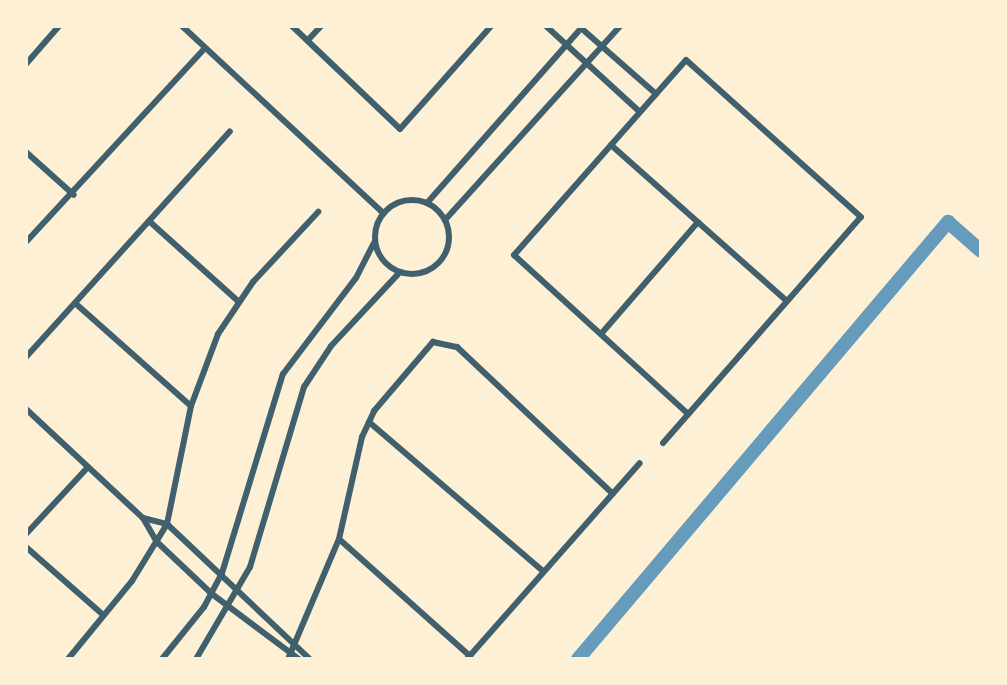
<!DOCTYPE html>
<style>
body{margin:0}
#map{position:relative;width:1007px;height:685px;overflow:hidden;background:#fdf0d5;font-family:Overpass,sans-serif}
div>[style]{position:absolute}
.canal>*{height:14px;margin:-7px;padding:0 7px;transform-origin:7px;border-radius:7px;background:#669bbc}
.minor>*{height:6px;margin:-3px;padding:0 3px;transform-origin:3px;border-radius:3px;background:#3f606c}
.minor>.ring{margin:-3px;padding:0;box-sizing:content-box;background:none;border:6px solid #3f606c;border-radius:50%}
span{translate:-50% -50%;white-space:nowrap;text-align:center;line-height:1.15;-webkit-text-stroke:5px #fdf0d5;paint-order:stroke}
.frame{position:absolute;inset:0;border:28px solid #fdf0d5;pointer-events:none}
</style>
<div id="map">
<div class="canal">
<i style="left:578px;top:659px;width:573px;rotate:-49.75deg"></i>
<i style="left:948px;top:222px;width:44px;rotate:41.3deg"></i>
</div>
<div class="minor">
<i style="left:182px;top:26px;width:275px;rotate:42.9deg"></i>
<i style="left:292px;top:26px;width:149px;rotate:43.6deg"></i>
<i style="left:400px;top:129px;width:137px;rotate:-48.5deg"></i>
<i style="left:546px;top:26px;width:127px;rotate:42.5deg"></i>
<i style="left:581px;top:28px;width:100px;rotate:41.3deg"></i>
<i style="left:308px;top:40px;width:19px;rotate:-47deg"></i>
<i style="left:26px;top:64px;width:50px;rotate:-49deg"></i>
<i style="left:611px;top:145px;width:235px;rotate:41.6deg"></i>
<i style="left:26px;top:152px;width:64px;rotate:41.9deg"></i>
<i class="ring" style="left:375px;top:200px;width:68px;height:68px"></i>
<i style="left:427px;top:203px;width:236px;rotate:-48.6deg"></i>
<i style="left:445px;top:220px;width:261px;rotate:-47.9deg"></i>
<i style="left:149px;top:221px;width:120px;rotate:42deg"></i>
<i style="left:26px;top:242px;width:264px;rotate:-47.3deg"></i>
<i style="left:75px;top:303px;width:155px;rotate:41.6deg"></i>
<i style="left:601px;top:334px;width:148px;rotate:-49.1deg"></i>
<i style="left:26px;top:357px;width:304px;rotate:-47.9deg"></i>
<i style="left:26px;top:409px;width:160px;rotate:43deg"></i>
<i style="left:143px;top:518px;width:28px;rotate:60deg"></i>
<i style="left:157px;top:542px;width:76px;rotate:43.4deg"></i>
<i style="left:212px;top:594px;width:109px;rotate:36.8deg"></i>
<i style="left:369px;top:422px;width:229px;rotate:40.6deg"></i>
<i style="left:663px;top:443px;width:300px;rotate:-48.8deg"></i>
<i style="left:861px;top:217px;width:235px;rotate:-138.1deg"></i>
<i style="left:686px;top:60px;width:260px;rotate:131.4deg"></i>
<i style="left:514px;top:255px;width:236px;rotate:42.4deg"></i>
<i style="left:143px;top:518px;width:25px;rotate:14deg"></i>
<i style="left:167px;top:524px;width:197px;rotate:43.4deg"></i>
<i style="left:26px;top:534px;width:91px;rotate:-47.2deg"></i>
<i style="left:339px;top:539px;width:176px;rotate:41.8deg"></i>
<i style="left:26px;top:547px;width:103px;rotate:41.4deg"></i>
<i style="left:68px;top:659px;width:101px;rotate:-50.6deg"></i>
<i style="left:132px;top:581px;width:67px;rotate:-58.4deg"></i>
<i style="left:167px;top:524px;width:120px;rotate:-78.5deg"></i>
<i style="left:191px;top:406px;width:77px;rotate:-69.4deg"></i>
<i style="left:218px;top:334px;width:63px;rotate:-56.1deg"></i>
<i style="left:253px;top:282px;width:96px;rotate:-47.1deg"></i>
<i style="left:162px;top:659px;width:67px;rotate:-51.1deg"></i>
<i style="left:204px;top:607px;width:38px;rotate:-62deg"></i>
<i style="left:222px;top:573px;width:208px;rotate:-73deg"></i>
<i style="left:283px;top:374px;width:121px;rotate:-52.8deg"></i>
<i style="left:356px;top:278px;width:39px;rotate:-63deg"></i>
<i style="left:196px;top:659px;width:107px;rotate:-59.6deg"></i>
<i style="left:250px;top:567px;width:188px;rotate:-73.3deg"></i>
<i style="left:304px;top:387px;width:49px;rotate:-56.6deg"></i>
<i style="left:331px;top:346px;width:100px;rotate:-47deg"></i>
<i style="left:288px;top:659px;width:130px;rotate:-67deg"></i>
<i style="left:339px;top:539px;width:105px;rotate:-77.3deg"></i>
<i style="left:362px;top:437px;width:29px;rotate:-65deg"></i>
<i style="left:374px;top:411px;width:91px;rotate:-49.5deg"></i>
<i style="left:433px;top:342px;width:25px;rotate:12deg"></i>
<i style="left:457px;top:347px;width:214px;rotate:43.3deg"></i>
<i style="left:467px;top:659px;width:261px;rotate:-48.6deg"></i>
</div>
<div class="frame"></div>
</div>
